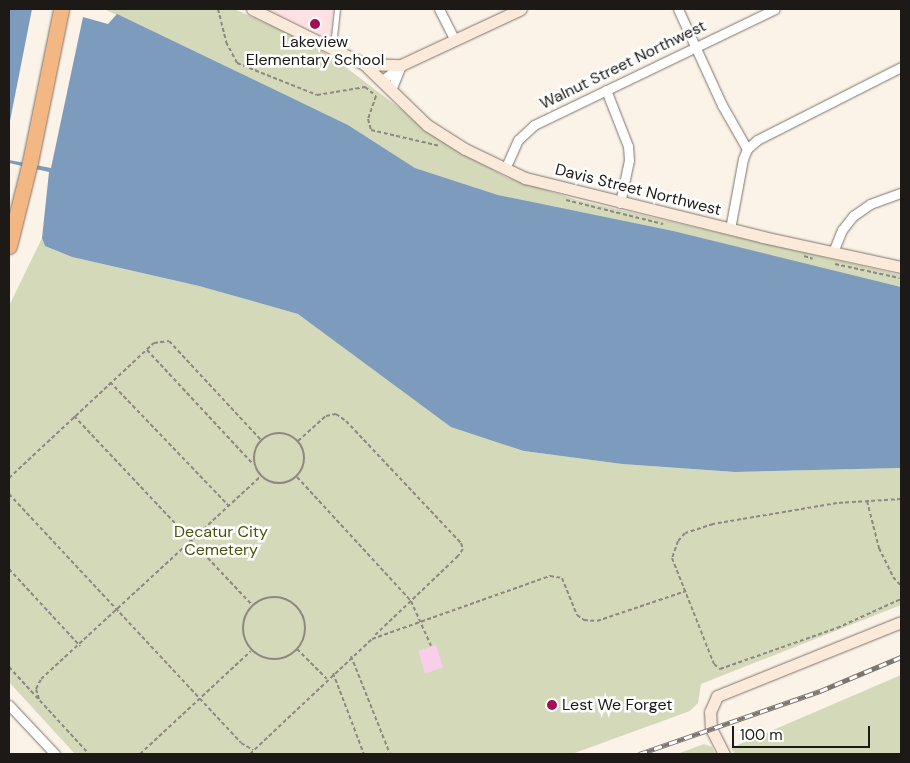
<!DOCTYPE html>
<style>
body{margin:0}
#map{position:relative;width:910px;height:763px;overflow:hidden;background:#fbf2e8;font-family:"DM Sans",sans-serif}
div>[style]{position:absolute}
.education>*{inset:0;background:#fee2e3}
.green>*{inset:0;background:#d4d9ba}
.water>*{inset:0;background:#7d9bbc}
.building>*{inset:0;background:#f8ceea}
.path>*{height:2px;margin-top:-1px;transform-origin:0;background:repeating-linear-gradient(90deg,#8e8881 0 4px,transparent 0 6.5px)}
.path>.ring{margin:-1px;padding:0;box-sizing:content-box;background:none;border:2px solid #8e8881;border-radius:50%}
.roads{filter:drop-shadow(0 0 1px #7c746b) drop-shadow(0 0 1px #7c746b)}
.lane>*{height:4.5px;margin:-2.25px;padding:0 2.25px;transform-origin:2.25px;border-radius:2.25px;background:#fff}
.street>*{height:9px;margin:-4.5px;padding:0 4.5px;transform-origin:4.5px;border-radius:4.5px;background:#fff}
.secondary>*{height:11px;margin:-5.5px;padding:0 5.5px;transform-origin:5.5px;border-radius:5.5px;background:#fbe9da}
.highway>*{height:15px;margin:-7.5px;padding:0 7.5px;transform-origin:7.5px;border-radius:7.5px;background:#f3b784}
.rail>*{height:4.5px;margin-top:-2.25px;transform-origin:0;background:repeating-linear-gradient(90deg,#fff 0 8px,#7c7670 0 16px);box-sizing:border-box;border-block:1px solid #7c7670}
.dots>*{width:14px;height:14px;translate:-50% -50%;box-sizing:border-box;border:2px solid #fff;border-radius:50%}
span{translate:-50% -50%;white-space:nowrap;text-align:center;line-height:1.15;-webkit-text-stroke:5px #fff;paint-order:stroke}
.poi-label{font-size:16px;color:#1c1916}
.left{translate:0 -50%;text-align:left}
.street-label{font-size:16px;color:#1c1916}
.park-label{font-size:16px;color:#4b520c}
.frame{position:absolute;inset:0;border:10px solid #1c1916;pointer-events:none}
.scale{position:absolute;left:732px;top:726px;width:138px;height:22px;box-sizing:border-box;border:2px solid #1c1916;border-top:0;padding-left:6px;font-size:15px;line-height:18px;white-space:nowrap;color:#1c1916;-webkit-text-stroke:4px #fff;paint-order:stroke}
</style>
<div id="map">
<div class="education">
<i style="clip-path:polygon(266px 9px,333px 9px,331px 39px)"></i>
</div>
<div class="green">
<i style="clip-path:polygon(104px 9px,234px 9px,297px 37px,335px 59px,448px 145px,506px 177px,577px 200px,901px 275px,901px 287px,498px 195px,415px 168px,348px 125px)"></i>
<i style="clip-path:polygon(42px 238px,45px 246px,72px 257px,199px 286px,298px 314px,371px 365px,524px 451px,622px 464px,735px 472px,901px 468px,901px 605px,701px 684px,698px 703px,690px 711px,572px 754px,75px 754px,9px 682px,9px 306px)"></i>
<i style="clip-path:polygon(901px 675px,901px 754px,735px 754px,731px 748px)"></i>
<i style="clip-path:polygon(704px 744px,712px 747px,715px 754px,677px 754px)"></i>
</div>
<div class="water">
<i style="clip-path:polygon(9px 9px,32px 9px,9px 126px)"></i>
<i style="clip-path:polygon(117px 14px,348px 125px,415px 168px,498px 195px,673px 231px,901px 287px,901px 468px,735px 472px,622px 464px,524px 451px,451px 427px,298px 314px,199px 286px,72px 257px,45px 246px,42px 238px,49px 172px,9px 163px,9px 160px,51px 168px,83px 17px,108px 24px)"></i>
</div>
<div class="building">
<i style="clip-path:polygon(436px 645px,443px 667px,425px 674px,418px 651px)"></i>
</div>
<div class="path">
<i style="left:218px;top:9px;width:34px;rotate:76deg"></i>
<i style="left:226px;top:42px;width:24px;rotate:62deg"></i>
<i style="left:237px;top:63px;width:86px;rotate:21.8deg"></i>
<i style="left:317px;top:95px;width:49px;rotate:-9.5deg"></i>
<i style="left:365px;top:87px;width:14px;rotate:39deg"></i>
<i style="left:376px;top:96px;width:24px;rotate:109deg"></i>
<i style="left:368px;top:119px;width:11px;rotate:75deg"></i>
<i style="left:371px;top:130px;width:71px;rotate:13.1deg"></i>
<i style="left:566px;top:200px;width:100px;rotate:13.9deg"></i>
<i style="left:804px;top:256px;width:9px;rotate:18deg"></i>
<i style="left:835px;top:264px;width:66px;rotate:12.3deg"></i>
<i style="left:147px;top:350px;width:156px;rotate:47.1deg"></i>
<i style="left:110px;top:382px;width:172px;rotate:46.2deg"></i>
<i style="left:74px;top:416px;width:260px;rotate:46.7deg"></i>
<i class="ring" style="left:254px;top:433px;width:48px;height:48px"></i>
<i style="left:298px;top:441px;width:38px;rotate:-42deg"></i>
<i style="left:326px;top:416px;width:10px;rotate:-11deg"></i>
<i style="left:336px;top:414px;width:12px;rotate:35deg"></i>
<i style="left:346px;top:421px;width:168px;rotate:46.7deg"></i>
<i style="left:461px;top:543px;width:6px;rotate:72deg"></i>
<i style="left:463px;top:549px;width:9px;rotate:126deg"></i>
<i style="left:458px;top:556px;width:117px;rotate:136.4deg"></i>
<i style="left:297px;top:477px;width:168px;rotate:47.4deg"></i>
<i style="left:411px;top:601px;width:49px;rotate:66deg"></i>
<i style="left:9px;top:478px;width:198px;rotate:-43deg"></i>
<i style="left:154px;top:343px;width:15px;rotate:-8deg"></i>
<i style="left:169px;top:341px;width:135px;rotate:47.1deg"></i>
<i style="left:9px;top:494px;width:340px;rotate:47deg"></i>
<i style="left:241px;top:743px;width:14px;rotate:30deg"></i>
<i style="left:901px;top:499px;width:64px;rotate:176.4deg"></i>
<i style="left:837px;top:503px;width:126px;rotate:170.4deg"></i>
<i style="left:713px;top:524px;width:29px;rotate:162deg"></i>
<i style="left:685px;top:533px;width:11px;rotate:131deg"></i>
<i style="left:678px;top:541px;width:18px;rotate:109deg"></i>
<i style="left:672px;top:558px;width:114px;rotate:68.4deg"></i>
<i style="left:714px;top:664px;width:8px;rotate:40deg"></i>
<i style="left:720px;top:669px;width:124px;rotate:-19.3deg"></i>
<i style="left:837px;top:628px;width:70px;rotate:-24.4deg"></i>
<i style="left:867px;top:501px;width:49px;rotate:75.7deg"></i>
<i style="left:879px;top:548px;width:32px;rotate:64deg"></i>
<i style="left:893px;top:577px;width:12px;rotate:48deg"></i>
<i style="left:9px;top:569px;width:105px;rotate:47.3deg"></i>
<i class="ring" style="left:243px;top:597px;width:60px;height:60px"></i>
<i style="left:297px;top:649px;width:42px;rotate:45deg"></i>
<i style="left:351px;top:656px;width:105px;rotate:68.3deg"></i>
<i style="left:9px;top:667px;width:118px;rotate:47.4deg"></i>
<i style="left:333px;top:673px;width:87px;rotate:69.1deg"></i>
<i style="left:39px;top:699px;width:10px;rotate:-107deg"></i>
<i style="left:36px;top:689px;width:11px;rotate:-63deg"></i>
<i style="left:41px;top:679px;width:299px;rotate:-42.7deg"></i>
<i style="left:140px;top:754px;width:151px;rotate:-42.9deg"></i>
<i style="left:250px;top:754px;width:168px;rotate:-43.3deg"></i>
<i style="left:372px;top:639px;width:189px;rotate:-19.5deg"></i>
<i style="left:550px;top:576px;width:12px;rotate:9deg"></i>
<i style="left:562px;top:578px;width:40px;rotate:68deg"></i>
<i style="left:577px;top:615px;width:9px;rotate:36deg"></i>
<i style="left:584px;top:620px;width:13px;rotate:4deg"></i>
<i style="left:597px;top:621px;width:94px;rotate:-18.6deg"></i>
</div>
<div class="roads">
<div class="lane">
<i style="left:333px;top:47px;width:38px;rotate:-84deg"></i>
</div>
<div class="street">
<i style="left:439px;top:9px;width:35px;rotate:63deg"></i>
<i style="left:678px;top:9px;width:106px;rotate:65.4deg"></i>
<i style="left:722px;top:105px;width:51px;rotate:60.4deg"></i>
<i style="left:381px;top:81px;width:25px;rotate:-37deg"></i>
<i style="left:391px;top:90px;width:27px;rotate:-68deg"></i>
<i style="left:606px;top:90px;width:60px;rotate:68.6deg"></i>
<i style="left:628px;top:146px;width:14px;rotate:86deg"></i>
<i style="left:629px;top:160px;width:44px;rotate:101.8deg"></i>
<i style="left:505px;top:169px;width:32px;rotate:-66deg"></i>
<i style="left:518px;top:140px;width:22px;rotate:-43deg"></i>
<i style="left:534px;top:125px;width:267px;rotate:-25.7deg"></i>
<i style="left:730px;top:229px;width:71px;rotate:-79.5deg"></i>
<i style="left:743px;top:159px;width:11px;rotate:-68deg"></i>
<i style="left:747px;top:149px;width:13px;rotate:-42deg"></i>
<i style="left:757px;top:140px;width:161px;rotate:-26.9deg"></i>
<i style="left:833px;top:252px;width:24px;rotate:-68deg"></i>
<i style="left:842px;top:230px;width:18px;rotate:-52deg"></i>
<i style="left:853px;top:216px;width:21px;rotate:-35deg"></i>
<i style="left:870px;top:204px;width:33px;rotate:-20deg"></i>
<i style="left:9px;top:705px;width:67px;rotate:46.8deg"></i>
</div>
<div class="secondary">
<i style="left:252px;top:9px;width:125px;rotate:26.2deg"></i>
<i style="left:364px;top:64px;width:88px;rotate:44.1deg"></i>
<i style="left:427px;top:125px;width:45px;rotate:32.3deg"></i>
<i style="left:465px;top:149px;width:67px;rotate:25.8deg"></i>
<i style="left:525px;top:178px;width:245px;rotate:13.9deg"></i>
<i style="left:763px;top:237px;width:141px;rotate:12.3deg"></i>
<i style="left:364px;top:64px;width:37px;rotate:2deg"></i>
<i style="left:401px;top:65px;width:132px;rotate:-25deg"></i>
<i style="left:724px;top:754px;width:28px;rotate:-117deg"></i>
<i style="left:711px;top:729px;width:17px;rotate:-93deg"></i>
<i style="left:710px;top:712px;width:17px;rotate:-66deg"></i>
<i style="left:717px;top:696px;width:198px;rotate:-21.9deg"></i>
</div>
<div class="highway">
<i style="left:9px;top:246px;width:87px;rotate:-76deg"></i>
<i style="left:30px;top:162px;width:156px;rotate:-78.5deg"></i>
</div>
</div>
<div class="rail">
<i style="left:639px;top:754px;width:192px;rotate:-19.2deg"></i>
<i style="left:820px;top:691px;width:88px;rotate:-22.8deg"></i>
</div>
<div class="dots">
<i style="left:315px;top:24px;background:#a10f55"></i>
<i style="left:552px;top:705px;background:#a10f55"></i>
</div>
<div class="poi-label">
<span style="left:315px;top:51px">Lakeview<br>Elementary School</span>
<span class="left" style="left:562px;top:705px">Lest We Forget</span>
</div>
<div class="street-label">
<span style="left:623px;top:65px;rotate:-26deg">Walnut Street Northwest</span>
<span style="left:638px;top:190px;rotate:14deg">Davis Street Northwest</span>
</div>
<div class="park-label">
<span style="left:221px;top:541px">Decatur City<br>Cemetery</span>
</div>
<div class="frame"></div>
<div class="scale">100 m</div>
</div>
